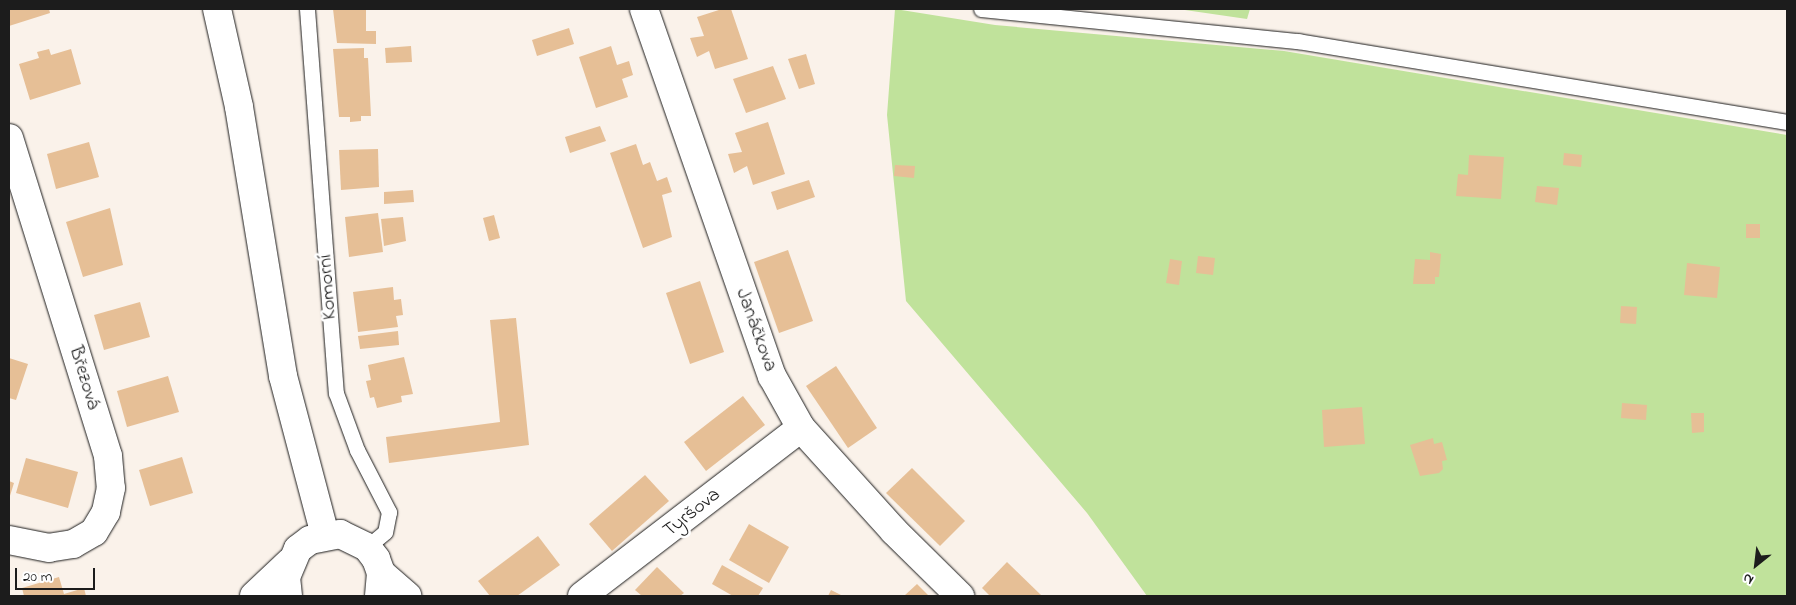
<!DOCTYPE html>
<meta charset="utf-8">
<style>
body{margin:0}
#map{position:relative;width:1796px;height:605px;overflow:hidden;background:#faf2ea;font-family:"Indie Flower",sans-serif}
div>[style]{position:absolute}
.green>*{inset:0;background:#c0e29b}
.building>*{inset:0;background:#e6bf96}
.roads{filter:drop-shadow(0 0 1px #1c1c1c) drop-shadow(0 0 1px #1c1c1c)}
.service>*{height:15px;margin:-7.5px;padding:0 7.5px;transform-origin:7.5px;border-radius:7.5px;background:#fff}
.minor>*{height:28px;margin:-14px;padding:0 14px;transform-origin:14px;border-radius:14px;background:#fff}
.tertiary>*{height:28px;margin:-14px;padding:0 14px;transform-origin:14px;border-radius:14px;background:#fff}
span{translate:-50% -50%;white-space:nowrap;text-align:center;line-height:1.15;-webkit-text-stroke:5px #fff;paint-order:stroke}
.street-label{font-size:20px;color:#1c1c1c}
.frame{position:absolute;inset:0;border:10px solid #1c1c1c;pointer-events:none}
.north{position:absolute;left:1731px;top:540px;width:50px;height:50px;-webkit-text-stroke:4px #fff;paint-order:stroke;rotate:209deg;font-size:14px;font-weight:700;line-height:20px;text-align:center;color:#1c1c1c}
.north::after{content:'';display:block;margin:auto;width:18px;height:22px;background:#1c1c1c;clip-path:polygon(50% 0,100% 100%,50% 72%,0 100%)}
.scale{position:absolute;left:15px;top:568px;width:80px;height:22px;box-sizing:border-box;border:2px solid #1c1c1c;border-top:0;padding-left:6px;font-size:15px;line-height:18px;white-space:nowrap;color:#1c1c1c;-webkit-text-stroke:4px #fff;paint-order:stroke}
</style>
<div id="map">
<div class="green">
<i style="clip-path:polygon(895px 9px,995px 25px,1284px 51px,1787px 135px,1787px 596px,1147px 596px,1087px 513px,906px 301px,887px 115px)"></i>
<i style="clip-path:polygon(1178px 9px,1250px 9px,1247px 19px)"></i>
</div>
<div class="building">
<i style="clip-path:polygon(9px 9px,49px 9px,50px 13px,9px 26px)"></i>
<i style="clip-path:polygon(333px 9px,366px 9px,366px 31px,376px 31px,376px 44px,337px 43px)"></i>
<i style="clip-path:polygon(722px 9px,731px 9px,748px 59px,715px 69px,709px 51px,697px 57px,690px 38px,704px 36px,697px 17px)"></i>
<i style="clip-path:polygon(569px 28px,574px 44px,537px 56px,532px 40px)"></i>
<i style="clip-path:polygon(411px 46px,412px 62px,386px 63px,385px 48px)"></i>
<i style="clip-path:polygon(611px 46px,617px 65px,629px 61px,633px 75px,622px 79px,628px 97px,596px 108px,579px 57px)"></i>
<i style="clip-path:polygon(364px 48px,364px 58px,368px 58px,371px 116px,361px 116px,361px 121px,350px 122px,350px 117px,339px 117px,333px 49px)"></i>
<i style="clip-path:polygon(49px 49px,51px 55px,71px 49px,81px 84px,30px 100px,19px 64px,39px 58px,37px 52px)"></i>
<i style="clip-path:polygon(806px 54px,815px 84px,799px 89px,788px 59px)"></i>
<i style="clip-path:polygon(773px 66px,786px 99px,746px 113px,733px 79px)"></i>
<i style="clip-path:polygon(768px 122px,785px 174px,753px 185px,747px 166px,734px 173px,728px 154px,742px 152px,735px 133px)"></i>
<i style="clip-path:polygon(600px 126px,606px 141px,570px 153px,565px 137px)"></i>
<i style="clip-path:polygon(89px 142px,99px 177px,56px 189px,47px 154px)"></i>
<i style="clip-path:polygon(636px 144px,643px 165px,650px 162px,657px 181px,667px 177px,672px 192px,662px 195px,672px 237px,643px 248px,610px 153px)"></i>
<i style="clip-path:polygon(378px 149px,379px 187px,341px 190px,339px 150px)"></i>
<i style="clip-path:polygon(1564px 153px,1582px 155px,1581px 167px,1563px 165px)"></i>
<i style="clip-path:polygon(1469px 155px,1504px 157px,1501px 199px,1456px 196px,1458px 174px,1468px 175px)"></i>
<i style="clip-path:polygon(895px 165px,915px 166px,914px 178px,894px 176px)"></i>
<i style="clip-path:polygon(809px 180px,815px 197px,777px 210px,771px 192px)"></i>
<i style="clip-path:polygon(1537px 186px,1559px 188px,1557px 205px,1535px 202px)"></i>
<i style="clip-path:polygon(413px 190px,414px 202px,384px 204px,384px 192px)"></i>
<i style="clip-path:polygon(110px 208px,123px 265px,83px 277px,66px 222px)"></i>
<i style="clip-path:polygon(378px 213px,383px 252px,349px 257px,345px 217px)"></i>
<i style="clip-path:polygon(494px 215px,500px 238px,489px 241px,483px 218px)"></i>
<i style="clip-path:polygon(403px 217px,406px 241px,384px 246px,381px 219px)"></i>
<i style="clip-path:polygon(1746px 224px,1760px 224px,1760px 238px,1746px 238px)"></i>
<i style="clip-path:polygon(788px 250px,813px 321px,779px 333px,754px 262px)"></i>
<i style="clip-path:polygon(1430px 252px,1441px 254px,1439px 277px,1435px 277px,1435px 284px,1413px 284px,1415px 259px,1430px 260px)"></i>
<i style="clip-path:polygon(1198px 256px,1215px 258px,1213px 275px,1196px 273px)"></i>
<i style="clip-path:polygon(1170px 259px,1182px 261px,1179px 285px,1166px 283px)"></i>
<i style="clip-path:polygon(1687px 263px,1720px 267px,1717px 298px,1684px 295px)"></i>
<i style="clip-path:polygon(700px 281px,724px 352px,690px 364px,666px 293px)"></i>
<i style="clip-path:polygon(393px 287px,394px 300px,401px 299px,403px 315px,396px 316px,398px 327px,358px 332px,353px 292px)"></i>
<i style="clip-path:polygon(140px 302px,150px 337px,104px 350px,94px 315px)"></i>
<i style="clip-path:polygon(1621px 306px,1637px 307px,1636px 324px,1620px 323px)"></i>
<i style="clip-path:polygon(516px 318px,529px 445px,389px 463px,386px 437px,500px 422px,490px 320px)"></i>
<i style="clip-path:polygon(398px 331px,399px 345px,360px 349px,358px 336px)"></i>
<i style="clip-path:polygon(404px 357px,413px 394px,401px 396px,402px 402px,377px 408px,374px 397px,370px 398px,366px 381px,371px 380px,368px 365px)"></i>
<i style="clip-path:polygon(9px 358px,28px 364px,16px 400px,9px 398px)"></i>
<i style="clip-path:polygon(836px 366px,877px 428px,848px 448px,806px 386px)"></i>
<i style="clip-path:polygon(168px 376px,179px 412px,127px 427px,117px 391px)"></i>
<i style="clip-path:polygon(743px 396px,765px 425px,706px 471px,684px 442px)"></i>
<i style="clip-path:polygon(1622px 403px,1647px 405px,1646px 420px,1621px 418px)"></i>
<i style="clip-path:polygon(1362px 407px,1365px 444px,1324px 447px,1322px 410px)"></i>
<i style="clip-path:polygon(1691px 413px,1704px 413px,1704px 432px,1692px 433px)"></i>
<i style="clip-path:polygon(1433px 438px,1434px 444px,1442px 442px,1447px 460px,1442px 461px,1443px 469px,1439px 473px,1420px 476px,1410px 445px)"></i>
<i style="clip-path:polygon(182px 457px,193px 493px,150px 506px,139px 470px)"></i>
<i style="clip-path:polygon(26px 458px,78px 472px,68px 508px,16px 493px)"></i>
<i style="clip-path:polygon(912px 468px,965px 521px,940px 546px,886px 493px)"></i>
<i style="clip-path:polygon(645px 475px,669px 501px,612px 551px,589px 524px)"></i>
<i style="clip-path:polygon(9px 481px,14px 483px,9px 499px)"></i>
<i style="clip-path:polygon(749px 524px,789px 547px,769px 583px,729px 560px)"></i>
<i style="clip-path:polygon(538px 536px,560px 565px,517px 596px,490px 596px,478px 581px)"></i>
<i style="clip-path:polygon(1007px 562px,1042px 596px,990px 596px,982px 588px)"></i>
<i style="clip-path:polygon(722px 565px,763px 588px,758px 596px,733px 596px,712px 584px)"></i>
<i style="clip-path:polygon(657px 567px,684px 593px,680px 596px,642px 596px,635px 590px)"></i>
<i style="clip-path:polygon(59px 577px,64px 594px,84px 588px,86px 596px,24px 596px,22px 588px)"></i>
<i style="clip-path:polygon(917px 584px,929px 596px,904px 596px)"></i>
<i style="clip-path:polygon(831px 590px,843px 596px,828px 596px)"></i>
</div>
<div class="roads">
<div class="service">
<i style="left:307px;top:9px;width:385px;rotate:85.7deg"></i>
<i style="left:336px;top:393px;width:61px;rotate:69.8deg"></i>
<i style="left:357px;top:450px;width:70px;rotate:62.7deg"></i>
<i style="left:389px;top:512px;width:20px;rotate:101deg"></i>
<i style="left:385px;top:532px;width:23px;rotate:140deg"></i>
<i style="left:981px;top:9px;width:319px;rotate:5.8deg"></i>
<i style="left:1298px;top:41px;width:496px;rotate:9.4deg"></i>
</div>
<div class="minor">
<i style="left:217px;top:9px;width:100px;rotate:77.3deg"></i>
<i style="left:239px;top:107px;width:273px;rotate:80.7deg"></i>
<i style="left:283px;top:376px;width:164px;rotate:75.2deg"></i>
<i style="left:644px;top:9px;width:389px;rotate:70.8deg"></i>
<i style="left:772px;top:376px;width:60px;rotate:60.9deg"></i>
<i style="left:801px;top:428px;width:139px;rotate:47.9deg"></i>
<i style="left:894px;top:531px;width:93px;rotate:44.6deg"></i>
<i style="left:9px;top:138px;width:333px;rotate:72.7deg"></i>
<i style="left:108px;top:456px;width:32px;rotate:85deg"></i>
<i style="left:111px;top:488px;width:25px;rotate:102deg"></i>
<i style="left:106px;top:512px;width:23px;rotate:121deg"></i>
<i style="left:94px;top:532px;width:24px;rotate:150deg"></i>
<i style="left:73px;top:544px;width:24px;rotate:171deg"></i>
<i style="left:49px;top:548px;width:41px;rotate:-168.7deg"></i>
<i style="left:582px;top:596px;width:276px;rotate:-37.5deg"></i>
</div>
<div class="tertiary">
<i style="left:381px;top:573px;width:35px;rotate:41deg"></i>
<i style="left:254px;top:596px;width:50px;rotate:-43.4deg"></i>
<i style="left:288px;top:596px;width:19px;rotate:-96deg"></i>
<i style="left:286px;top:577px;width:30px;rotate:-67deg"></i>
<i style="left:298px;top:549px;width:15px;rotate:-37deg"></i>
<i style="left:310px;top:540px;width:31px;rotate:-11deg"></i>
<i style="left:340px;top:534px;width:30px;rotate:26deg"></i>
<i style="left:367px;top:547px;width:15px;rotate:53deg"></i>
<i style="left:376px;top:559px;width:15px;rotate:70deg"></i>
<i style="left:381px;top:573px;width:23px;rotate:95deg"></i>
</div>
</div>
<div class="street-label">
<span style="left:328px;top:287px;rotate:-94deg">Komorní</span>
<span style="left:756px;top:330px;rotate:70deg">Janáčkova</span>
<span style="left:84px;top:378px;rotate:73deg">Březová</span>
<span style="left:692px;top:513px;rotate:-38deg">Tyršova</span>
</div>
<div class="frame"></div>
<div class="north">N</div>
<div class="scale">20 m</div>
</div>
